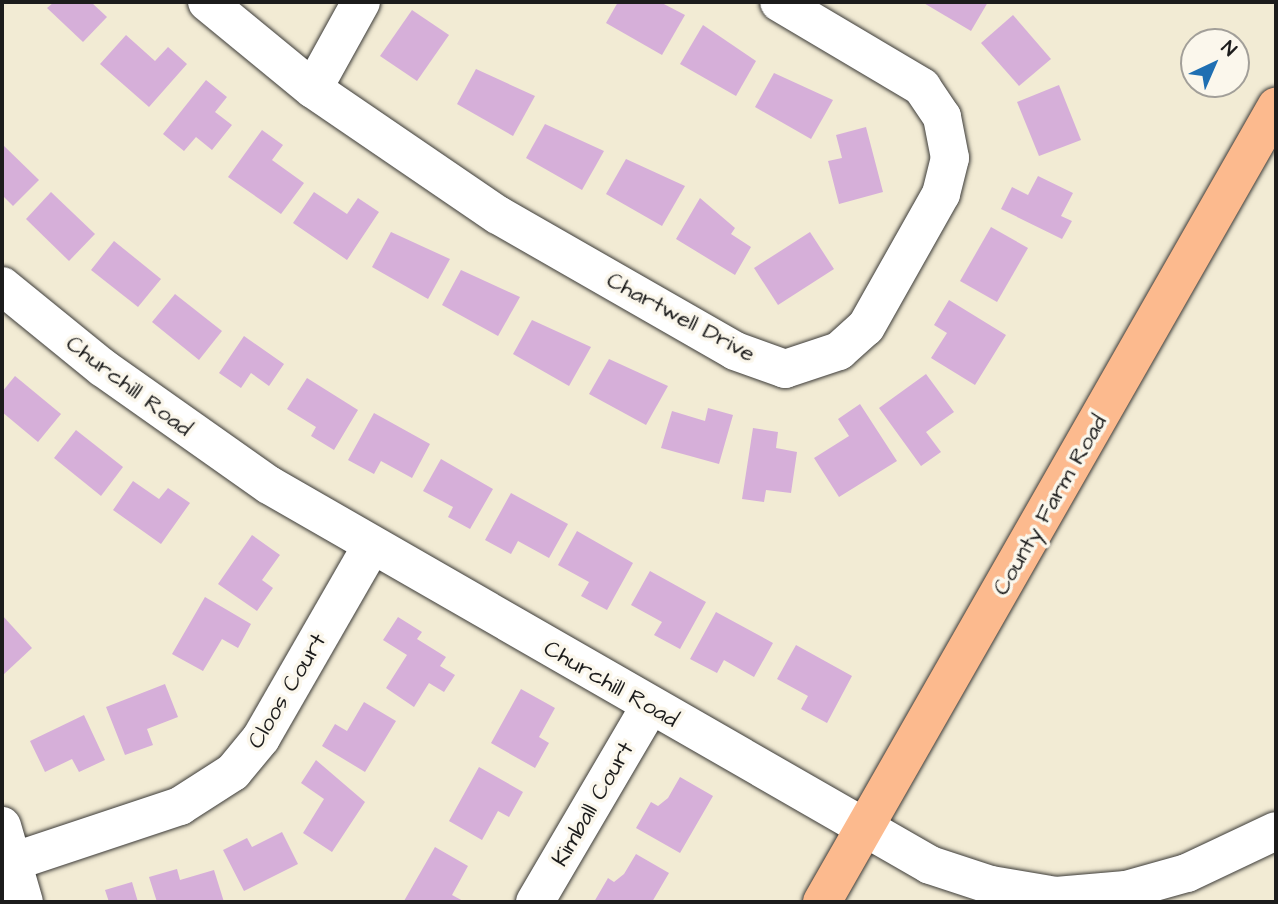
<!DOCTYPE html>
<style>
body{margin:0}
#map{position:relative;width:1278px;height:904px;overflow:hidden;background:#f2ebd4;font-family:"Architects Daughter",sans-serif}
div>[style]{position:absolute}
.building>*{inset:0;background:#d6afd9}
.roads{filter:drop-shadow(0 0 2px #3c3b38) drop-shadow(0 0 2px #3c3b38)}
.minor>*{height:38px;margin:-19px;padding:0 19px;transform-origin:19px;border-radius:19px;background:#fff}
.major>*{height:38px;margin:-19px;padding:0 19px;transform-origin:19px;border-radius:19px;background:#fcba8e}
span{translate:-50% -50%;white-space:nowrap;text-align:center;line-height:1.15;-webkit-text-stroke:7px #fbf7ec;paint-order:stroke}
.street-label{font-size:23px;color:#1c1c1c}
.frame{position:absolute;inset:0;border:4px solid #1c1c1c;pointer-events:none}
.north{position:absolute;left:1180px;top:28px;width:70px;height:70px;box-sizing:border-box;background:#fbf7ec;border:2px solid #a29f99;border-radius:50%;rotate:44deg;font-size:19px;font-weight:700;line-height:28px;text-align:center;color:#1c1c1c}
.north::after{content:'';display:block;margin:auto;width:24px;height:32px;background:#1f6fb2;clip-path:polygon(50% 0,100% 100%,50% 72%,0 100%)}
</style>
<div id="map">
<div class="building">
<i style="clip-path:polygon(54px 2px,91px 2px,107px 17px,83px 42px,47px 8px)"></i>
<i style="clip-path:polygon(618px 2px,660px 2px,685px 15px,662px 55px,606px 23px)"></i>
<i style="clip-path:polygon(922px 2px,988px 2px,971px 31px)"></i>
<i style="clip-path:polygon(412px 10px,449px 35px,417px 81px,380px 56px)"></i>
<i style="clip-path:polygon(1013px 15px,1051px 59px,1019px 86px,981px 43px)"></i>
<i style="clip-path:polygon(703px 25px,756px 61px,736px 96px,680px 64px)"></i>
<i style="clip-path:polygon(126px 35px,155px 61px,168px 47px,187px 64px,149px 107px,100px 64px)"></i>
<i style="clip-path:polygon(476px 69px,535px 96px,513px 136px,457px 104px)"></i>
<i style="clip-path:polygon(774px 73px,833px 100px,811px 139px,755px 107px)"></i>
<i style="clip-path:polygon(206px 80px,227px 97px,215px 112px,232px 125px,212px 150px,196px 137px,184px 151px,163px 134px)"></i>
<i style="clip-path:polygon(1059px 85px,1081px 140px,1039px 156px,1017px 102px)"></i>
<i style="clip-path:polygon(545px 124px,604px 151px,582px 190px,526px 158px)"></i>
<i style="clip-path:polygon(866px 127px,883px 192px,839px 204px,828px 161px,842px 158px,836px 135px)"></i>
<i style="clip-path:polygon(262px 130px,283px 145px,272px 160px,304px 183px,281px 214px,228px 177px)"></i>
<i style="clip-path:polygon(2px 144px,39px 180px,13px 206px,2px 195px)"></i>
<i style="clip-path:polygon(626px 159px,685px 186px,662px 226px,606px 194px)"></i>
<i style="clip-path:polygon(1038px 176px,1073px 193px,1061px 216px,1072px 221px,1062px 239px,1001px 209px,1012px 187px,1028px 195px)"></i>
<i style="clip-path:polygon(51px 192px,95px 234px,69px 261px,26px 219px)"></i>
<i style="clip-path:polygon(314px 192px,347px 214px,358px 198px,379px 212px,347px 260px,293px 223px)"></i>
<i style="clip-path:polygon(700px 198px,735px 228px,731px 234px,751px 247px,735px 275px,676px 239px)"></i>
<i style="clip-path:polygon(991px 227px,1028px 248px,997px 302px,960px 281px)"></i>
<i style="clip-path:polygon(391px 232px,450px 259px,428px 299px,372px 267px)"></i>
<i style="clip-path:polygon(810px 232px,834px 269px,778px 305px,754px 268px)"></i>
<i style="clip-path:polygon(114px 241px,161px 279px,138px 307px,91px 270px)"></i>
<i style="clip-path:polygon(461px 270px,520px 297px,498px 336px,442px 305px)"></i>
<i style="clip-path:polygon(175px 294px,222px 331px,199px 360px,152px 322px)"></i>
<i style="clip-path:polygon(949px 300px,1006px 335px,975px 385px,931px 358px,947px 333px,934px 325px)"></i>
<i style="clip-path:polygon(532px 320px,591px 347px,569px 386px,513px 354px)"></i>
<i style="clip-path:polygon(244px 336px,284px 364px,269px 386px,251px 373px,241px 388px,219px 373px)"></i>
<i style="clip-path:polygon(609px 359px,668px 386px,646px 425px,589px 394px)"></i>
<i style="clip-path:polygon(926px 374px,954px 412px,926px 432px,941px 452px,921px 466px,879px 408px)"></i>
<i style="clip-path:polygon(15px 376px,61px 414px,38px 442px,2px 412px,2px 392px)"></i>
<i style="clip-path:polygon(307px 378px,358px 410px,334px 450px,311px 436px,316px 427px,287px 409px)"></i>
<i style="clip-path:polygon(860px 404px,897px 461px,839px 497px,814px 458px,849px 436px,838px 419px)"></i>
<i style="clip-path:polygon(708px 408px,733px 415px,719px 464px,661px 448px,672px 411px,705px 421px)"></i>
<i style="clip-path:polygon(374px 413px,430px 444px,412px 478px,381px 461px,374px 474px,348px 460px)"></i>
<i style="clip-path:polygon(753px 428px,778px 432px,776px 448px,797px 452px,791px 493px,766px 490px,764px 502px,742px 499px)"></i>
<i style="clip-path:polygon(76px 430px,123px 467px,101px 496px,54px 458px)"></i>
<i style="clip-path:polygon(441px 459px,493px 489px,470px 529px,448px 517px,453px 507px,423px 491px)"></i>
<i style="clip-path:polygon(133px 481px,159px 499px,168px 488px,190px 503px,161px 544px,113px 510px)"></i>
<i style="clip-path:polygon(511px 493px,568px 524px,549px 558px,518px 541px,511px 554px,485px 540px)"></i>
<i style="clip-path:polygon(577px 531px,633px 563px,607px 610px,581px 596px,589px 582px,558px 565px)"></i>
<i style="clip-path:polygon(252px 535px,280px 555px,262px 580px,273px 588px,257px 611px,218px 584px)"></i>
<i style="clip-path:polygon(650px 571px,706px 602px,680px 649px,654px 635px,662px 622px,631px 605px)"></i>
<i style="clip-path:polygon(205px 597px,251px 624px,238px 648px,222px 639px,203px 671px,172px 654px)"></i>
<i style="clip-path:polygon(716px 612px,773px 643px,754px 677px,724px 660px,717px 673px,690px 659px)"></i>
<i style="clip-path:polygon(2px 615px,32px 648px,3px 675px,2px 674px)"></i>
<i style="clip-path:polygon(398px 617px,422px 632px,417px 639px,446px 657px,440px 666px,455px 675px,444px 692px,429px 683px,414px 707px,386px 688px,407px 655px,383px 640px)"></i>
<i style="clip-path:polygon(796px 645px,852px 676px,827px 723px,801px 709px,808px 696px,777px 679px)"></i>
<i style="clip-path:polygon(165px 684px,178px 717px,147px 729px,153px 745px,125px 755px,106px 707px)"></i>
<i style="clip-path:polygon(521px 689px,555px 708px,539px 737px,549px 743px,535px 768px,491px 743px)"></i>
<i style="clip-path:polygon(364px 702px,396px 721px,365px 772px,322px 746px,335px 724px,347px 731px)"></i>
<i style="clip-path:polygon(84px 715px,105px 760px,79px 772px,72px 759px,45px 772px,30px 741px)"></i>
<i style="clip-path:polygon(316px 760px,365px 802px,332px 852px,303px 833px,324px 799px,301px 783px)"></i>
<i style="clip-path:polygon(479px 767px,523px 792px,509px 817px,498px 811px,482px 840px,449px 821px)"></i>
<i style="clip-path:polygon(680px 777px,713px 796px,680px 853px,636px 828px,651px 802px,658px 806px,668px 798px)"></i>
<i style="clip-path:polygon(282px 832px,298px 864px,244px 891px,223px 850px,247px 838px,252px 847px)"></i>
<i style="clip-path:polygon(435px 847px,468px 866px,452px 895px,465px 902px,404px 901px)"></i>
<i style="clip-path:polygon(636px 854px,669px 873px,652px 902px,594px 902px,608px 878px,614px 882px,624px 874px)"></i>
<i style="clip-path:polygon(177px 869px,180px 880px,214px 870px,224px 902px,157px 902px,149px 877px)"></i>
<i style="clip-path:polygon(132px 882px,138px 902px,109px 902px,105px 890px)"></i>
</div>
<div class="roads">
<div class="minor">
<i style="left:207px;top:2px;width:137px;rotate:39.4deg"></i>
<i style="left:361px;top:2px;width:99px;rotate:118.9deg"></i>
<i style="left:313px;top:89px;width:224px;rotate:34.3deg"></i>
<i style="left:498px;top:215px;width:273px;rotate:29.8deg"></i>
<i style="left:735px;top:351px;width:53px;rotate:19.8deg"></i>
<i style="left:785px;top:369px;width:57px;rotate:-18.4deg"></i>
<i style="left:839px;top:351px;width:36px;rotate:-42deg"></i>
<i style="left:866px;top:327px;width:153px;rotate:-60.6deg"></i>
<i style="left:941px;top:194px;width:37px;rotate:-76deg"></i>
<i style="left:950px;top:158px;width:42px;rotate:-101deg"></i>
<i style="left:942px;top:117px;width:36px;rotate:-124deg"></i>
<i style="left:922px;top:87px;width:166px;rotate:-149.3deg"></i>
<i style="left:2px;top:286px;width:130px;rotate:39.1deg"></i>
<i style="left:103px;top:368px;width:203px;rotate:35.2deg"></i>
<i style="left:269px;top:485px;width:762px;rotate:29.89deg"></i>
<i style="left:930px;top:865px;width:64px;rotate:18.2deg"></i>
<i style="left:991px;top:885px;width:66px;rotate:9.6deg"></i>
<i style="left:1056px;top:896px;width:70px;rotate:-4.9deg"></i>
<i style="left:1126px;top:890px;width:63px;rotate:-15.6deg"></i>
<i style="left:1187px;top:873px;width:98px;rotate:-25.3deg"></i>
<i style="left:2px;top:826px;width:79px;rotate:73.9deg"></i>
<i style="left:15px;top:861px;width:174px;rotate:-18.4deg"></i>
<i style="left:180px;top:806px;width:63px;rotate:-32.7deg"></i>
<i style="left:233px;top:772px;width:44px;rotate:-50.5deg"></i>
<i style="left:261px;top:738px;width:220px;rotate:-60.1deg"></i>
<i style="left:535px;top:902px;width:227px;rotate:-59.6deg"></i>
</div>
<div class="major">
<i style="left:822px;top:902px;width:916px;rotate:-60.27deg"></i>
</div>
</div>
<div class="street-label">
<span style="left:681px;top:317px;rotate:28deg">Chartwell Drive</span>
<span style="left:129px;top:386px;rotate:37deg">Churchill Road</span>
<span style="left:1050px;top:505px;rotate:-60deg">County Farm Road</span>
<span style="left:611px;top:684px;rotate:30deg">Churchill Road</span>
<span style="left:287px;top:691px;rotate:-59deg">Cloos Court</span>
<span style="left:593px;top:804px;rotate:-60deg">Kimball Court</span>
</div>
<div class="frame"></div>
<div class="north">N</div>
</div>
